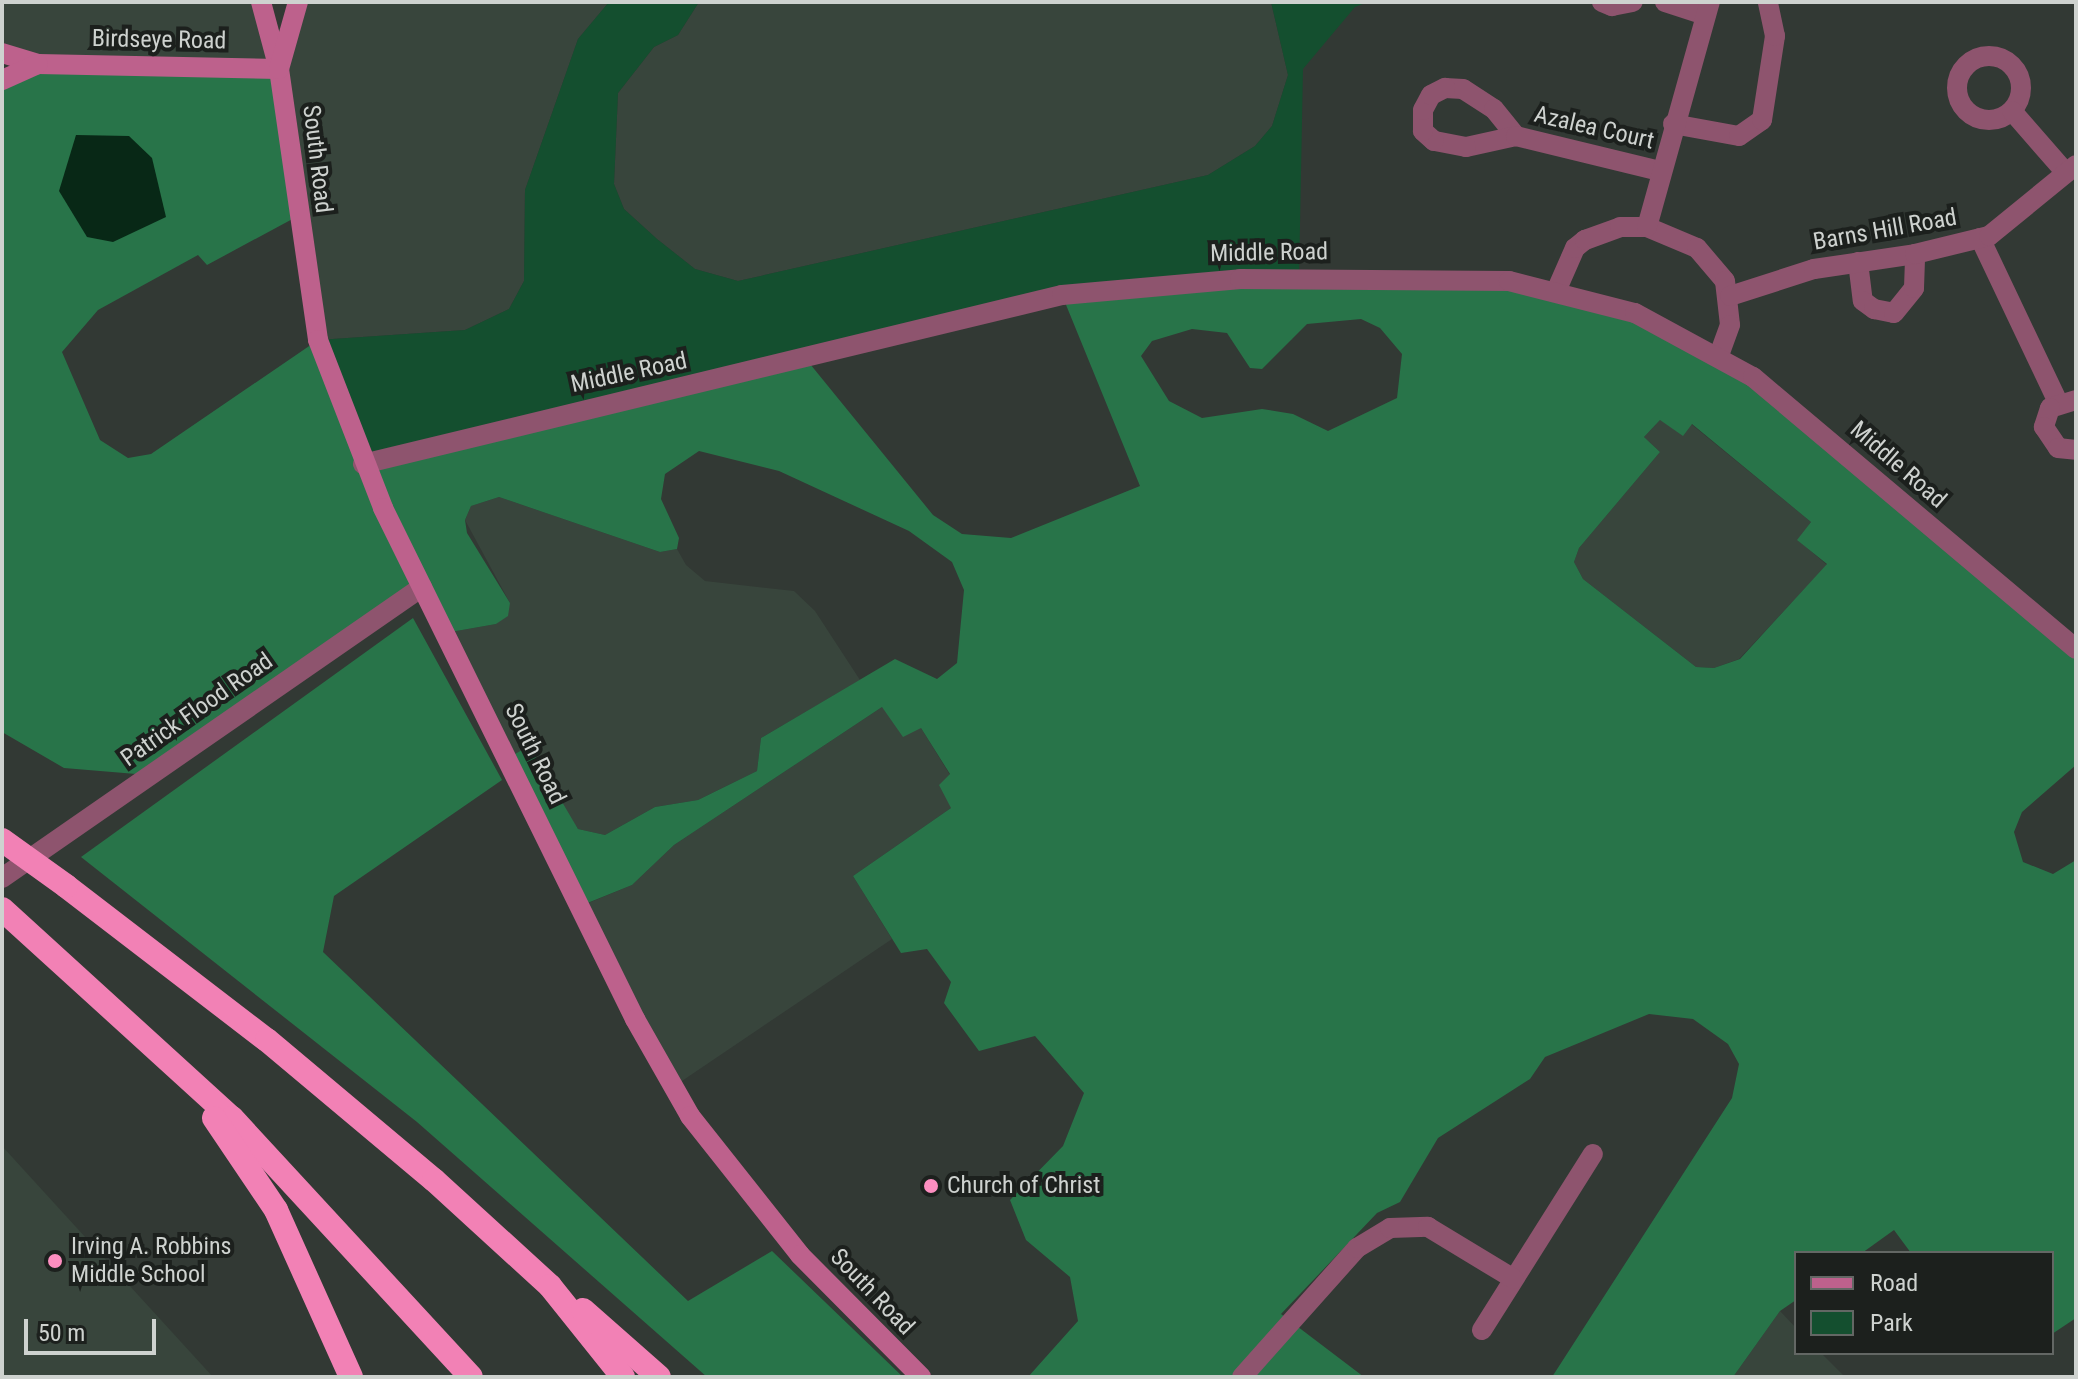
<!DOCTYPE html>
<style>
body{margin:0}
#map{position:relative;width:2078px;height:1379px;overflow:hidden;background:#323934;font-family:"Roboto Condensed",sans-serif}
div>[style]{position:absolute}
.built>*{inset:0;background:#38453c}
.green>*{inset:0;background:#144f2f}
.forest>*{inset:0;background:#287449}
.water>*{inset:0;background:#082816}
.minor>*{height:20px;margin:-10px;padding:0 10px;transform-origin:10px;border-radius:10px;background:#8e546e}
.minor>.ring{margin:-10px;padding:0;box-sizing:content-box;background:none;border:20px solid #8e546e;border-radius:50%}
.tertiary>*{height:20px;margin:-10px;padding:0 10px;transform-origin:10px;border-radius:10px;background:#8e546e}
.secondary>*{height:20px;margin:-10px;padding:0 10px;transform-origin:10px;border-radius:10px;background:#bd618c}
.motorway>*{height:24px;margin:-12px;padding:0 12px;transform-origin:12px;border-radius:12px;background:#f281b5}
.motorway-bridge>*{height:24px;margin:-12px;padding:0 12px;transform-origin:12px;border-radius:12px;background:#f281b5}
.dots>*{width:22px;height:22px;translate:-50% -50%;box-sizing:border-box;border:4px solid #1c201d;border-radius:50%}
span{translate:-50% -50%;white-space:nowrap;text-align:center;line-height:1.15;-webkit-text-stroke:8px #1c201d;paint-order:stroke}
.street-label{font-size:24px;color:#ced2cf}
.poi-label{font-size:24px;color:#ced2cf}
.left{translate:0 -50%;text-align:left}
.frame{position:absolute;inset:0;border:4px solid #ced2cf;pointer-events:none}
.legend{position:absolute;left:1794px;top:1251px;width:260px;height:104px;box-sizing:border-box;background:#1c201d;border:2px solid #636764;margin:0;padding:10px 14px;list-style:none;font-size:24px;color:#ced2cf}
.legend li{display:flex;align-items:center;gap:16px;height:40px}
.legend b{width:40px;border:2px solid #636764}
.scale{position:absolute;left:24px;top:1319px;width:132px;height:36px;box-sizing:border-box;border:4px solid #ced2cf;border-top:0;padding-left:10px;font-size:24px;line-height:28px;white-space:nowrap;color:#ced2cf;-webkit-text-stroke:6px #1c201d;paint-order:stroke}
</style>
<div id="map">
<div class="built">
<i style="clip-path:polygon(2px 2px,261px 2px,278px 67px,298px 2px,609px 2px,578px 39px,525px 190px,524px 281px,509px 309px,465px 330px,318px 340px,279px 69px,2px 53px)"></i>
<i style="clip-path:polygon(699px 2px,1271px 2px,1288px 75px,1272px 126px,1255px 146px,1208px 175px,738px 281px,695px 269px,657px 239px,624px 209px,614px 184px,618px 93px,654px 47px,678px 35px)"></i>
<i style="clip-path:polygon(1660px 420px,1691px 424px,1811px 522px,1798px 540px,1827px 565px,1739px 659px,1714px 668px,1696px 667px,1583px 579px,1574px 562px,1579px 548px,1660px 452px,1644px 437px)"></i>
<i style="clip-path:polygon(499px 497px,660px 552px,677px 549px,686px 565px,705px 581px,794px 591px,815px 611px,860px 680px,761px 738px,757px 771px,698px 800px,655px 807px,605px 835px,578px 829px,562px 806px,508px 758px,445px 633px,496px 624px,510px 603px,465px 520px,471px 506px)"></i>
<i style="clip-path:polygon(882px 707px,921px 728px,950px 775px,951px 808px,853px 876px,892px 939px,673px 1087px,581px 906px,632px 885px,674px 845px)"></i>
<i style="clip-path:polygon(2px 1146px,213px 1377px,2px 1377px)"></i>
<i style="clip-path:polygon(1780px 1311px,1796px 1328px,1796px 1353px,1821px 1353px,1845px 1377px,1733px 1377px)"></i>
</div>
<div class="green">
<i style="clip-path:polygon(609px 2px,699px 2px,678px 35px,654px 47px,618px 93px,614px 184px,624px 209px,657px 239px,695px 269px,738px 281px,1208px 175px,1255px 146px,1272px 126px,1288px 75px,1271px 2px,1368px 2px,1355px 7px,1303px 69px,1299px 278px,1120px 287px,363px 464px,318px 340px,465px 330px,509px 309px,524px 281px,525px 190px,578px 39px)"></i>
</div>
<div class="forest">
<i style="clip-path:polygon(evenodd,38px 64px,279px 69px,298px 216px,207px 265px,198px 255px,98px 310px,62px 352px,100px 440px,128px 458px,151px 454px,318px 340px,364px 464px,806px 359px,933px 515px,962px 534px,1011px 538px,1140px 486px,1062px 295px,1120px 287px,1557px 289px,1719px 356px,2076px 649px,2076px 765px,2022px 812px,2014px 832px,2023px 862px,2053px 874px,2076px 860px,2076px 1318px,2052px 1334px,2052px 1253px,1911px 1253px,1894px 1230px,1862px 1253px,1796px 1253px,1796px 1300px,1780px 1311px,1733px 1377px,1552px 1377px,1732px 1098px,1739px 1064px,1728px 1044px,1693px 1019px,1649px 1014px,1545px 1057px,1530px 1079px,1438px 1138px,1400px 1202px,1377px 1213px,1281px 1314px,1364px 1377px,1028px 1377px,1078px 1321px,1070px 1277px,1026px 1240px,1010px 1200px,1063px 1146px,1084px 1093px,1035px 1036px,979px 1051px,944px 1003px,951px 982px,927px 949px,901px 953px,853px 876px,951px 808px,939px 785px,950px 774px,921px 728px,903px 737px,882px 707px,674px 845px,632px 885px,580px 906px,508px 758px,529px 746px,578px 829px,605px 835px,655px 807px,698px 800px,757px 771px,761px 738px,895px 659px,937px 679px,957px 663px,964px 590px,952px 562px,909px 531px,779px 471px,699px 451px,665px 474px,661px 499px,679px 538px,677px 549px,660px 552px,499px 497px,471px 506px,465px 520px,467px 533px,510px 603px,508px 616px,496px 624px,445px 633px,423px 588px,148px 775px,64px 768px,2px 732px,2px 80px,38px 64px,1361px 319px,1380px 328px,1402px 354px,1397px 398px,1328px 431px,1293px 414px,1262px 409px,1202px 418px,1169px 401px,1141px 356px,1152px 341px,1192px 329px,1227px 333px,1250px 368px,1262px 369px,1307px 324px,1361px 319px,38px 64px,1660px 420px,1683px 436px,1692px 424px,1811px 522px,1797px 540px,1827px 564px,1740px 659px,1714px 668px,1696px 667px,1583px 579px,1574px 562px,1579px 548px,1660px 452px,1644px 437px,1660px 420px)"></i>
<i style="clip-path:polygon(413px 618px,502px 780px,334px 896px,323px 952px,688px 1301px,772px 1251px,903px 1377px,707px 1377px,417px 1122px,81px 857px)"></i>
</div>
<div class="water">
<i style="clip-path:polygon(76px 135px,129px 136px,152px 158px,166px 217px,113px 242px,87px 237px,59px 191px)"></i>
</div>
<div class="minor">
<i style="left:1602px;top:2px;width:11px;rotate:22deg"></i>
<i style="left:1612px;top:6px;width:21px;rotate:-11deg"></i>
<i style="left:1665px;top:2px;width:42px;rotate:18deg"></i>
<i class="ring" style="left:1957px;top:56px;width:44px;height:44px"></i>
<i style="left:1445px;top:88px;width:18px;rotate:3deg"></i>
<i style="left:1463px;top:89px;width:37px;rotate:33deg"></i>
<i style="left:1494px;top:109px;width:35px;rotate:51deg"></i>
<i style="left:1516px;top:136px;width:51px;rotate:167.6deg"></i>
<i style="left:1466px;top:147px;width:33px;rotate:-169deg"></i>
<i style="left:1434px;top:141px;width:15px;rotate:-138deg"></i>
<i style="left:1423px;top:131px;width:21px;rotate:-90deg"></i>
<i style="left:1423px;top:110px;width:17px;rotate:-62deg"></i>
<i style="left:1431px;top:95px;width:16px;rotate:-27deg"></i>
<i style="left:2012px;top:111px;width:82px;rotate:48.9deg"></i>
<i style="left:1673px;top:124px;width:67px;rotate:10.3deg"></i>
<i style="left:1739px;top:136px;width:28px;rotate:-35deg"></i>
<i style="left:1762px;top:120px;width:85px;rotate:-81.2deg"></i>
<i style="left:1775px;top:36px;width:35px;rotate:-102deg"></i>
<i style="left:1516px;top:136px;width:148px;rotate:13.7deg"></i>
<i style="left:1647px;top:227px;width:54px;rotate:22.8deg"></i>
<i style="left:1697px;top:248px;width:43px;rotate:49.7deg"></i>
<i style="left:1725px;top:281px;width:44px;rotate:83.5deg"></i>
<i style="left:1730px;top:325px;width:33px;rotate:110deg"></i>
<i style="left:1980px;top:238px;width:182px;rotate:64.6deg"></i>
<i style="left:1858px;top:262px;width:39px;rotate:83deg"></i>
<i style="left:1863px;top:301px;width:14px;rotate:36deg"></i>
<i style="left:1874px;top:309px;width:20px;rotate:11deg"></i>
<i style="left:1894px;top:313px;width:32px;rotate:-51deg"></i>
<i style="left:1914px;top:288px;width:34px;rotate:-88deg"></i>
<i style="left:1557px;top:289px;width:45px;rotate:-66.3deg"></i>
<i style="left:1575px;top:248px;width:13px;rotate:-39deg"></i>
<i style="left:1585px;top:240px;width:37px;rotate:-20deg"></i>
<i style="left:1620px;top:227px;width:27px"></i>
<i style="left:1647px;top:227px;width:234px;rotate:-74.4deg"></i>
<i style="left:1730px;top:296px;width:88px;rotate:-17.8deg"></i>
<i style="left:1814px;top:269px;width:102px;rotate:-8.4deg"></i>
<i style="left:1915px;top:254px;width:76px;rotate:-13.7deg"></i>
<i style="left:1989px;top:236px;width:112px;rotate:-39.2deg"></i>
<i style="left:2076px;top:400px;width:27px;rotate:163deg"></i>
<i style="left:2050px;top:408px;width:20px;rotate:108deg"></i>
<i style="left:2044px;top:427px;width:25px;rotate:56deg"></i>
<i style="left:2058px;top:448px;width:18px;rotate:6deg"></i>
<i style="left:2px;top:878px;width:511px;rotate:-34.72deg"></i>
<i style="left:1482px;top:1330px;width:208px;rotate:-57.8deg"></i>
<i style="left:1242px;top:1377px;width:173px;rotate:-48.3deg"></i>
<i style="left:1357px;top:1248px;width:39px;rotate:-31deg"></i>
<i style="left:1390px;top:1228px;width:38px;rotate:-2deg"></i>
<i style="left:1428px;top:1227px;width:100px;rotate:31.2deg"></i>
</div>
<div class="tertiary">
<i style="left:363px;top:464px;width:719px;rotate:-13.59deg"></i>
<i style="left:1062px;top:295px;width:179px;rotate:-5.1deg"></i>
<i style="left:1240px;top:279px;width:269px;rotate:0.4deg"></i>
<i style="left:1509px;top:281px;width:130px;rotate:14.3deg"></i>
<i style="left:1635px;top:313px;width:134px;rotate:28.5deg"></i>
<i style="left:1753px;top:377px;width:422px;rotate:40.1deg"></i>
</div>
<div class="secondary">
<i style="left:261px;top:2px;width:69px;rotate:75deg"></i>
<i style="left:279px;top:69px;width:274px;rotate:81.8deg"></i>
<i style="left:318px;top:340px;width:180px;rotate:68.8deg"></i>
<i style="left:383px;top:508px;width:570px;rotate:63.75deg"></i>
<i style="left:635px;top:1019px;width:112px;rotate:60.4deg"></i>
<i style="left:690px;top:1116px;width:177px;rotate:51.6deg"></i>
<i style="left:800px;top:1255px;width:172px;rotate:45.2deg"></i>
<i style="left:2px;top:53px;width:38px;rotate:17deg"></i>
<i style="left:38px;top:64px;width:241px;rotate:1.2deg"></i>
<i style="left:279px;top:69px;width:70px;rotate:-74.2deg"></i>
<i style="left:2px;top:80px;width:39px;rotate:-24deg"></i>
</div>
<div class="motorway">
<i style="left:66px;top:886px;width:253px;rotate:37.5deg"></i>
<i style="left:267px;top:1040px;width:218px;rotate:40deg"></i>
<i style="left:434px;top:1180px;width:157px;rotate:42.4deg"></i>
<i style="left:550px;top:1286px;width:117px;rotate:51.3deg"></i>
<i style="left:2px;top:909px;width:311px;rotate:42.3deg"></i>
<i style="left:232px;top:1118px;width:352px;rotate:47.3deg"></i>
<i style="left:214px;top:1118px;width:111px;rotate:56deg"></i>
<i style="left:276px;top:1210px;width:183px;rotate:65.8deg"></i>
<i style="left:583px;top:1310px;width:101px;rotate:41.4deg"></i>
</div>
<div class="motorway-bridge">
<i style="left:2px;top:840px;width:79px;rotate:35.7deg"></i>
</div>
<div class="dots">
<i style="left:931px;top:1186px;background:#fd8ec0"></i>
<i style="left:55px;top:1261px;background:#fd8ec0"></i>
</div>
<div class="street-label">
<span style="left:159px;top:40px;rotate:1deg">Birdseye Road</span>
<span style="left:1594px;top:128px;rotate:13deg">Azalea Court</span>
<span style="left:317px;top:159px;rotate:83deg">South Road</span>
<span style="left:1885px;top:230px;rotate:-10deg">Barns Hill Road</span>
<span style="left:1269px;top:253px;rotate:-1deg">Middle Road</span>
<span style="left:629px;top:373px;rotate:-12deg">Middle Road</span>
<span style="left:1898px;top:465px;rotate:41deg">Middle Road</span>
<span style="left:197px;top:710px;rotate:-35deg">Patrick Flood Road</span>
<span style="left:535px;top:754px;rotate:64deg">South Road</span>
<span style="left:872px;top:1292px;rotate:46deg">South Road</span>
</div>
<div class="poi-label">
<span class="left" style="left:947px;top:1186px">Church of Christ</span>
<span class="left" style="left:71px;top:1261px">Irving A. Robbins<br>Middle School</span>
</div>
<div class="frame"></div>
<ul class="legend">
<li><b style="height:10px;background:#bd618c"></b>Road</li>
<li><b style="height:22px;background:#144f2f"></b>Park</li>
</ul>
<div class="scale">50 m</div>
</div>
